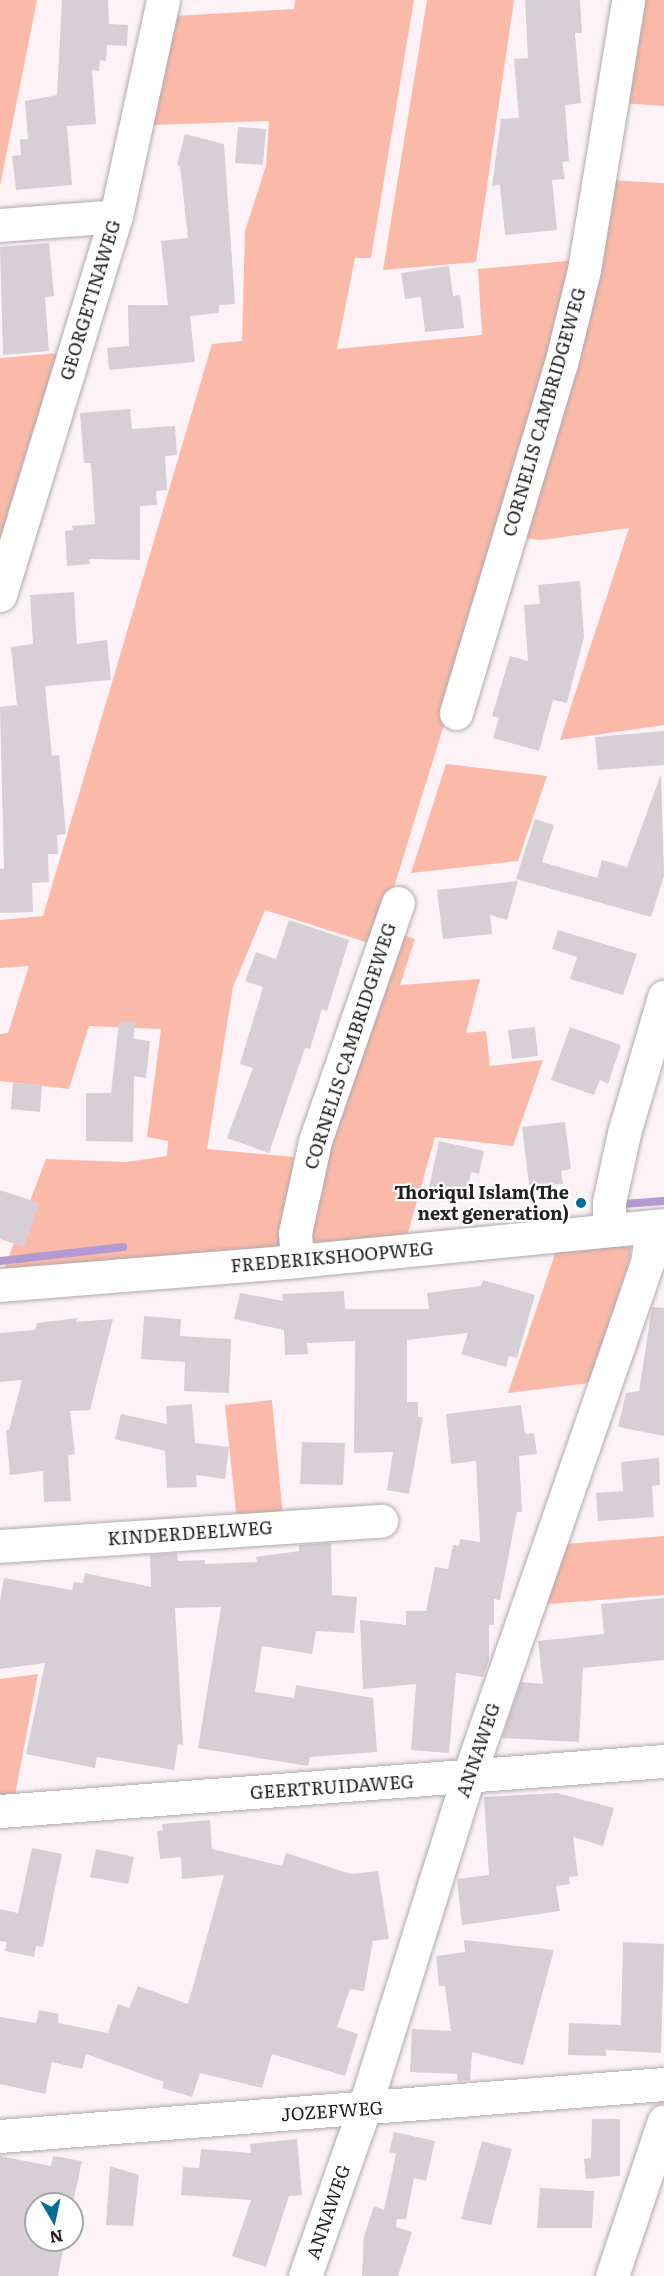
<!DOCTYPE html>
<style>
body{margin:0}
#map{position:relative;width:664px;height:2276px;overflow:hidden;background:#fdf3f7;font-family:Literata,serif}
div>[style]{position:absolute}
.green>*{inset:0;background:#fbbaa9}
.stream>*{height:8px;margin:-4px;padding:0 4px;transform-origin:4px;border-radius:4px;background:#b39ad2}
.building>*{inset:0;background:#d6cfd6}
.roads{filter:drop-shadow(0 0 2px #b2a9ad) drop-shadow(0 0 2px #b2a9ad)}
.minor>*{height:33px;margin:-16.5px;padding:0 16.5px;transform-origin:16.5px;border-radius:16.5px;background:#fff}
.dots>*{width:16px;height:16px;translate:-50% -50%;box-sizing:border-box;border:3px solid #fff;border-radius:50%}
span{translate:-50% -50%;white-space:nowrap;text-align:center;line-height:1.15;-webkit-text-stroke:4.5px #fff;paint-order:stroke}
.street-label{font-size:18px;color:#232021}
.poi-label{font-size:18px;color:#232021;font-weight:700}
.right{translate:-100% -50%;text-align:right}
.north{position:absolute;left:24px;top:2192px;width:60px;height:60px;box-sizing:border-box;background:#fff;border:2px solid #a7a6a6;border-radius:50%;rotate:171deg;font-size:16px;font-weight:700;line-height:24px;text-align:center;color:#232021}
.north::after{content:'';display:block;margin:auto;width:21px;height:27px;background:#056c9a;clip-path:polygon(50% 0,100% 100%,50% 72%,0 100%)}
</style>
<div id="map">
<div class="green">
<i style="clip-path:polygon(0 0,37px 0,0 186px)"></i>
<i style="clip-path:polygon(295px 0,414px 0,371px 258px,355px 258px,337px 349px,482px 335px,478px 269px,577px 260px,482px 601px,394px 887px,372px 944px,265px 910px,233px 987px,207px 1149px,305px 1158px,285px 1238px,278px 1246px,266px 1249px,3px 1272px,46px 1159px,126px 1162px,167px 1156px,168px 1141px,147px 1137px,161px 1029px,89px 1026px,69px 1089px,0 1081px,0 1034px,8px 1033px,29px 966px,0 968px,0 920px,43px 916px,212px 344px,242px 341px,245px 231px,266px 166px,269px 121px,151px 125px,174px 16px,294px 9px)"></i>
<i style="clip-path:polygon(427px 0,514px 0,476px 262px,383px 270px)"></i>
<i style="clip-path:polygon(636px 0,664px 0,664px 106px,620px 103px)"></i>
<i style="clip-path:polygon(607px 180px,664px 183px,664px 725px,560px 740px,629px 528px,541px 540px,516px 537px)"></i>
<i style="clip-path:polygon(60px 353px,24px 459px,0 541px,0 358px)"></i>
<i style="clip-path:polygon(446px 764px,547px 776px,518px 861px,411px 873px)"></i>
<i style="clip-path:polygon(396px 932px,415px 939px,400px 985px,480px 979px,466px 1033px,486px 1031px,490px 1066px,543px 1060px,513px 1146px,435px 1137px,406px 1240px,307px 1245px,328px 1128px)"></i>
<i style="clip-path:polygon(631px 1241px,630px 1258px,590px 1383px,508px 1393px,559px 1242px)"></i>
<i style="clip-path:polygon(272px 1400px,283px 1517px,237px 1521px,225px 1405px)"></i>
<i style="clip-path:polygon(664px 1536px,664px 1595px,534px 1605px,553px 1545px)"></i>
<i style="clip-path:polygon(38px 1674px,14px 1800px,0 1801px,0 1679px)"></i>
</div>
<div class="stream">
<i style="left:624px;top:1204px;width:40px;rotate:-4.3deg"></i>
<i style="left:0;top:1261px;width:124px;rotate:-6.5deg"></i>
</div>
<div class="building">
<i style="clip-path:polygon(62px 0,108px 0,109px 24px,128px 25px,127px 46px,107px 45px,106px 61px,100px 60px,99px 71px,92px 70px,96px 124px,67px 126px,72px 185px,16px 190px,12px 156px,21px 155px,20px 139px,28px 139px,25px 101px,57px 95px)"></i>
<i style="clip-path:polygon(525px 0,580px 0,582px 33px,575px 33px,581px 103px,565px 105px,569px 161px,562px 162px,565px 179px,552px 180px,557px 230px,505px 235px,500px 185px,492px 186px,501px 119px,519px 118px,514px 59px,528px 58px)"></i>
<i style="clip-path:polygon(238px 127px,266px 129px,263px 165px,235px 163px)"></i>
<i style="clip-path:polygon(185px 134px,224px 144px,235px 304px,219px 305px,219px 313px,190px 316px,195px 362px,109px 370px,107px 348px,129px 346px,128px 305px,168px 305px,161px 241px,188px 238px,180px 166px,177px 165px)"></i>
<i style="clip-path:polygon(49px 243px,54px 296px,45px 297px,49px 351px,3px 355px,0 247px)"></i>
<i style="clip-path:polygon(449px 266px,453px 296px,460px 295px,464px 328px,425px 332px,421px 297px,405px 299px,401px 273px)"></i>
<i style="clip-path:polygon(130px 409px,132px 429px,175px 426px,177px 455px,165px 456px,167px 490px,156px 491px,157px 505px,140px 506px,140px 560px,89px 559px,90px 564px,67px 566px,65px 531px,73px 530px,72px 526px,95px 524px,91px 463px,84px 463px,80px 413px)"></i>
<i style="clip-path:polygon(580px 581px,584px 637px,567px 703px,553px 700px,539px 751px,493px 738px,499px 718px,492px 716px,510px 656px,528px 661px,524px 605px,540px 604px,538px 585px)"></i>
<i style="clip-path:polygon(74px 592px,77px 644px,107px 640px,111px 680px,45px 686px,52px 756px,59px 755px,66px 834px,57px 835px,58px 854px,48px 854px,49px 882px,32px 883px,33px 912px,0 913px,0 869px,4px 869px,0 707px,17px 705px,11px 647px,33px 644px,30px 595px)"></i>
<i style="clip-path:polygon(664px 731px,664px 765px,598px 770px,595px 737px)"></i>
<i style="clip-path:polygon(661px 774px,664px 876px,651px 917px,516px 879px,535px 819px,554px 825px,542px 862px,597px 878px,602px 860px,627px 867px)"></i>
<i style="clip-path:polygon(518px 881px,507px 920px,490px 915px,492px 934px,443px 939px,437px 890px)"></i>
<i style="clip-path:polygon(289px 920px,349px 940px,327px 1011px,322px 1009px,310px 1049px,305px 1048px,269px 1153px,227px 1138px,253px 1068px,240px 1064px,263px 987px,245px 981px,256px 952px,276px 959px)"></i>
<i style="clip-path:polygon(558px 930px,637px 954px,623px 995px,570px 979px,577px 957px,552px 949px)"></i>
<i style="clip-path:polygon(119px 1021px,135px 1022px,134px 1039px,150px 1041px,146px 1078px,134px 1076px,133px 1142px,86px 1141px,86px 1093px,111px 1093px)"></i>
<i style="clip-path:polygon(535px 1027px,538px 1056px,512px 1059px,508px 1030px)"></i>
<i style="clip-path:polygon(570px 1027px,621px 1045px,608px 1084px,600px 1080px,594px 1095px,551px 1080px)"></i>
<i style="clip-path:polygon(13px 1083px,42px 1085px,40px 1112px,11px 1109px)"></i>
<i style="clip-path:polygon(565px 1122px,571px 1169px,561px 1171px,563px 1184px,529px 1185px,522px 1127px)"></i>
<i style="clip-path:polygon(439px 1141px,484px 1151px,479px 1174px,471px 1172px,466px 1196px,429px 1188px)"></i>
<i style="clip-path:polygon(0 1190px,39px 1203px,24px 1247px,0 1239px)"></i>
<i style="clip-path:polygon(483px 1280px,535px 1295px,517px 1358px,509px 1356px,506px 1367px,461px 1354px,468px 1333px,407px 1340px,407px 1402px,418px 1402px,418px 1417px,423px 1417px,409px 1494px,387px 1490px,393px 1452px,354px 1453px,355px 1341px,307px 1343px,308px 1354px,285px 1355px,284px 1330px,234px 1319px,240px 1293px,283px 1301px,282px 1294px,344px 1291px,345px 1309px,429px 1309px,427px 1293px,481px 1286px)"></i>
<i style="clip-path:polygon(652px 1307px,664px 1308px,664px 1436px,618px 1427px,626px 1393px,639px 1391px)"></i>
<i style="clip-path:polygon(144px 1316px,181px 1319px,180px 1336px,231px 1339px,229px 1393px,184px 1391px,185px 1362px,141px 1359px)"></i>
<i style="clip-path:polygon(78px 1318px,76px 1322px,113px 1319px,90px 1410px,70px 1411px,75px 1454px,68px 1455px,71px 1501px,44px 1502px,43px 1471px,10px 1475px,6px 1430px,9px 1430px,22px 1380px,0 1382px,0 1333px,35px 1330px,37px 1323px)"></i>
<i style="clip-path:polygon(192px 1404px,195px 1443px,229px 1447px,225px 1479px,196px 1475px,197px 1487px,167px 1488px,165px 1451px,115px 1439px,121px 1414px,167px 1424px,166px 1406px)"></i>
<i style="clip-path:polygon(521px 1405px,525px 1434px,534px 1433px,537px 1454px,519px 1456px,522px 1512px,517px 1512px,500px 1600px,494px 1599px,494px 1625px,489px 1625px,489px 1660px,483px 1677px,456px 1673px,449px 1753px,411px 1750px,416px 1684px,363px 1689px,360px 1620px,406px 1625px,406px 1611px,426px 1611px,435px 1567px,448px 1569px,453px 1545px,459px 1546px,460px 1539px,480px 1542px,476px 1461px,451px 1464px,446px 1414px)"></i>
<i style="clip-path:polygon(302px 1442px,345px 1443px,343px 1485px,300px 1484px)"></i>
<i style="clip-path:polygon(659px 1458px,660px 1485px,652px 1486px,654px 1517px,598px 1521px,596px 1493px,623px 1491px,621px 1462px)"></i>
<i style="clip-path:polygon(331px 1543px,332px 1595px,357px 1597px,354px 1633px,316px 1631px,312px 1654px,262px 1646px,255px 1692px,294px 1698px,296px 1685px,373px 1698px,377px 1752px,310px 1757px,308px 1766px,198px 1748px,221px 1607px,175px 1608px,183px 1745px,178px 1744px,174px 1770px,97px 1757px,95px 1768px,26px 1754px,45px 1663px,0 1669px,0 1601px,4px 1578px,72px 1590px,74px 1582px,83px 1583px,85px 1573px,151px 1587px,150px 1555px,177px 1553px,178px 1561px,205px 1560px,205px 1564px,257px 1562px,256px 1557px,299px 1551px,299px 1545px)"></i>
<i style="clip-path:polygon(664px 1598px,664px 1660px,583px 1668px,579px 1742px,502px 1738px,521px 1682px,543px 1684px,538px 1641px,604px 1634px,601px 1604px)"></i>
<i style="clip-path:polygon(557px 1793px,614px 1808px,603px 1846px,573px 1837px,578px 1876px,569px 1877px,570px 1884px,556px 1886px,560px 1911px,462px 1925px,457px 1879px,489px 1875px,484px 1797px)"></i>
<i style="clip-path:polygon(210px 1820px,212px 1849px,282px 1866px,286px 1853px,351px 1874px,378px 1871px,389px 1939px,373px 1941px,364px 1991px,350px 1989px,337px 2027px,358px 2034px,345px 2076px,272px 2054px,262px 2088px,200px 2073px,192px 2097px,162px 2088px,164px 2082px,86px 2054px,82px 2069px,52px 2062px,45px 2094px,0 2084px,0 2017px,36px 2023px,39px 2010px,59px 2014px,58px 2023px,108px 2033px,118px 2004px,129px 2008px,138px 1986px,188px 2004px,224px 1875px,182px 1879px,181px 1857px,160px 1859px,157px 1831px,163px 1830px,162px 1824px)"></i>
<i style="clip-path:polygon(32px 1848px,62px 1854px,43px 1947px,36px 1946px,34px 1957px,5px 1951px,7px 1942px,0 1941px,0 1909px,18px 1913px)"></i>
<i style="clip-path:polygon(96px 1849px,134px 1857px,128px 1884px,90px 1877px)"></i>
<i style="clip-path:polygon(464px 1940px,554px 1950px,523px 2065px,472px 2052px,470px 2080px,458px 2081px,457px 2074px,410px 2072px,412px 2029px,451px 2031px,445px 1986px,439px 1986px,436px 1956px,465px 1952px)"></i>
<i style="clip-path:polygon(623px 1942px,664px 1944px,661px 2053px,606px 2050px,606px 2056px,568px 2055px,569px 2023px,621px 2025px)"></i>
<i style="clip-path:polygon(592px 2119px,620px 2119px,620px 2176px,586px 2179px,584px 2159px,591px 2158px)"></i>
<i style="clip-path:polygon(394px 2132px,435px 2141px,426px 2181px,414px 2178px,406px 2219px,397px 2219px,396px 2227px,412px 2232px,398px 2276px,362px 2276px,364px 2236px,374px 2206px,384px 2210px,396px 2154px,389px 2152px)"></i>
<i style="clip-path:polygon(297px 2139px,302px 2195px,289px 2196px,266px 2267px,232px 2256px,251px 2200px,181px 2195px,183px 2167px,199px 2168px,201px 2149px,251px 2153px,250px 2144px)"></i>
<i style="clip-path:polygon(482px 2141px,512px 2149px,491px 2225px,461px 2219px)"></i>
<i style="clip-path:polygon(0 2156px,51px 2166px,53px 2156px,82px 2161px,72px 2208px,72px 2204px,36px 2204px,36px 2240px,65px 2240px,58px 2276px,0 2276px)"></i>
<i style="clip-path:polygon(110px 2166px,139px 2175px,133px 2226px,106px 2225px)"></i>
<i style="clip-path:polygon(540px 2188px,594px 2191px,592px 2228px,537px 2228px)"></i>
</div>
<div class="roads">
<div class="minor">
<i style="left:0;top:225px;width:116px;rotate:-4.4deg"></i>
<i style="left:0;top:595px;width:396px;rotate:-73deg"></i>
<i style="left:116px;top:216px;width:221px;rotate:-77.7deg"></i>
<i style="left:456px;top:713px;width:364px;rotate:-73.3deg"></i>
<i style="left:561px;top:364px;width:97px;rotate:-76.3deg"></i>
<i style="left:584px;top:270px;width:274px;rotate:-80.7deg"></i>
<i style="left:609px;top:1230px;width:28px;rotate:-90deg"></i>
<i style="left:609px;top:1202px;width:71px;rotate:-77.7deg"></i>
<i style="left:624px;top:1133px;width:142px;rotate:-73.6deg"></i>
<i style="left:297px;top:1261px;width:28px;rotate:-94deg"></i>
<i style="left:295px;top:1233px;width:94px;rotate:-77.7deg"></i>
<i style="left:315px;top:1141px;width:252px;rotate:-70.8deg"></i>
<i style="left:0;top:1285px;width:298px;rotate:-4.6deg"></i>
<i style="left:297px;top:1261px;width:369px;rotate:-5.6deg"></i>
<i style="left:0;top:1546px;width:382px;rotate:-3.8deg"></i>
<i style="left:0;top:1811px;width:666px;rotate:-4.31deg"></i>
<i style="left:0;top:2136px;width:666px;rotate:-4.48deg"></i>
<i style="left:305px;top:2276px;width:177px;rotate:-70.5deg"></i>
<i style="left:364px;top:2109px;width:347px;rotate:-72.6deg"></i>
<i style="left:468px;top:1778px;width:545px;rotate:-70.83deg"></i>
<i style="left:647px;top:1263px;width:37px;rotate:-82deg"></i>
<i style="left:612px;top:2276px;width:163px;rotate:-71.5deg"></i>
</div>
</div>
<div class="dots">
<i style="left:581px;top:1203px;background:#056c9a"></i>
</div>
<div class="street-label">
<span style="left:90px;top:300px;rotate:-73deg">GEORGETINAWEG</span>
<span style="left:544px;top:412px;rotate:-74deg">CORNELIS CAMBRIDGEWEG</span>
<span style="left:350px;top:1046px;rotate:-72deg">CORNELIS CAMBRIDGEWEG</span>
<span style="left:332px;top:1257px;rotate:-5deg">FREDERIKSHOOPWEG</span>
<span style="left:190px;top:1533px;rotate:-4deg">KINDERDEELWEG</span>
<span style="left:478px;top:1750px;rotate:-71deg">ANNAWEG</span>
<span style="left:332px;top:1787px;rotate:-4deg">GEERTRUIDAWEG</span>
<span style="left:332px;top:2111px;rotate:-4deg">JOZEFWEG</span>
<span style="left:328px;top:2212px;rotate:-71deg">ANNAWEG</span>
</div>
<div class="poi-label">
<span class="right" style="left:569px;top:1203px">Thoriqul Islam(The<br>next generation)</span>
</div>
<div class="north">N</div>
</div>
